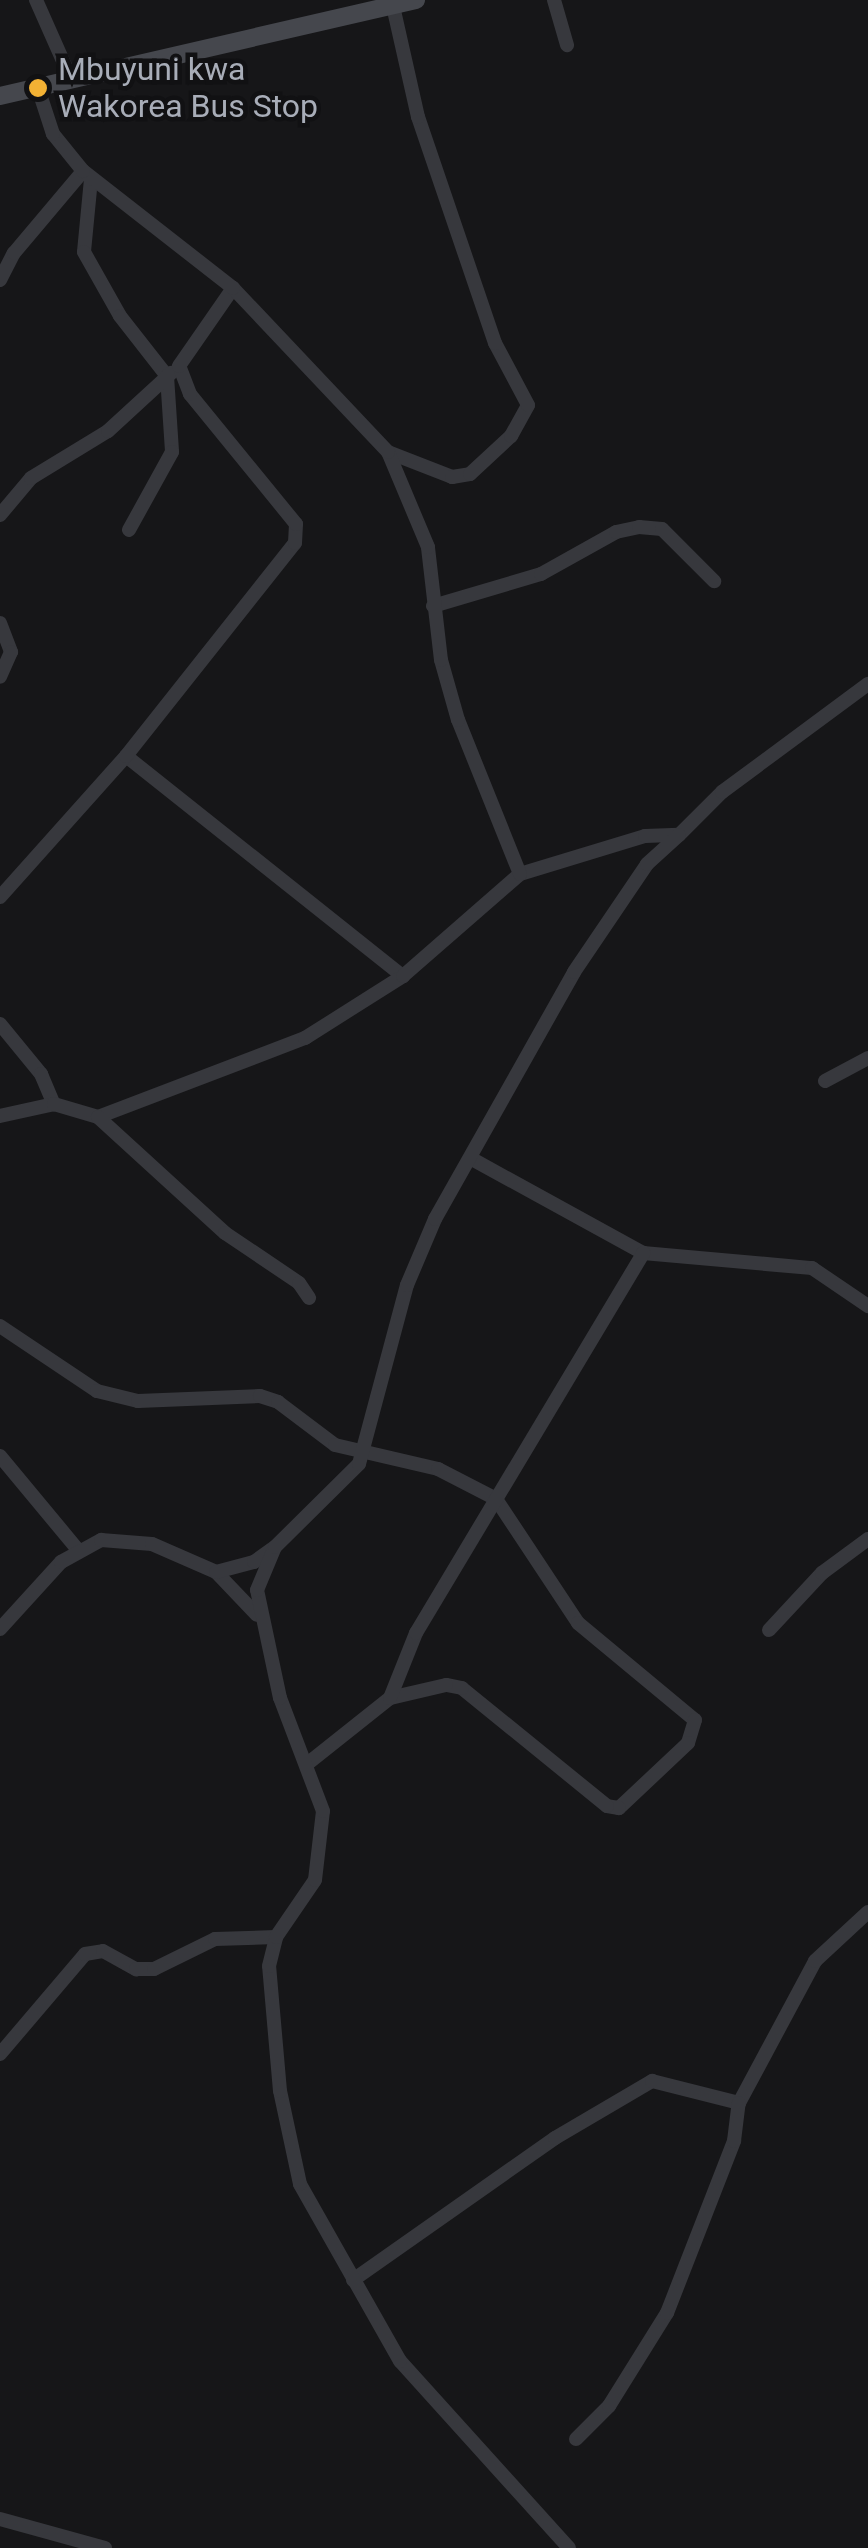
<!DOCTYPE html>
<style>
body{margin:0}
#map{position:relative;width:868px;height:2548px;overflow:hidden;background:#161618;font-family:Roboto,sans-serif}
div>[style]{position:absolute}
.street>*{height:14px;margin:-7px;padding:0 7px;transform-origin:7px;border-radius:7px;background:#37383d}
.secondary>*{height:18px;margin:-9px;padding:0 9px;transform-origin:9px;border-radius:9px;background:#45474d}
.dots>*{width:28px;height:28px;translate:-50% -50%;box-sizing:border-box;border:5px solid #111113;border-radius:50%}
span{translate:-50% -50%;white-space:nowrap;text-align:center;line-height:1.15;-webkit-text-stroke:9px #111113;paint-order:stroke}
.poi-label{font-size:32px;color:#a8adb8}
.left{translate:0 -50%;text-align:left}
</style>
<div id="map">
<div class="street">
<i style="left:36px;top:0;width:86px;rotate:66.1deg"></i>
<i style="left:554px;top:0;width:47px;rotate:73.9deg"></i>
<i style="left:91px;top:179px;width:73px;rotate:95.5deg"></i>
<i style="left:84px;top:252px;width:73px;rotate:60.6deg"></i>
<i style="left:120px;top:316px;width:76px;rotate:51.9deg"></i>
<i style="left:167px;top:376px;width:76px;rotate:86.2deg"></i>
<i style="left:172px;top:452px;width:89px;rotate:118.9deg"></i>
<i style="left:0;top:280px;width:30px;rotate:-63deg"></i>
<i style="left:14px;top:253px;width:107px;rotate:-49.9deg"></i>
<i style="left:388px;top:452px;width:69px;rotate:21.3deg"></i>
<i style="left:452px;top:477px;width:18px;rotate:-9deg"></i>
<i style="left:470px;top:474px;width:56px;rotate:-42.8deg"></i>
<i style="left:511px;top:436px;width:35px;rotate:-61deg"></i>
<i style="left:528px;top:405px;width:70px;rotate:-118deg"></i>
<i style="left:495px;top:343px;width:239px;rotate:-108.8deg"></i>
<i style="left:418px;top:117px;width:114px;rotate:-102.7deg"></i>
<i style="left:0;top:515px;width:48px;rotate:-50deg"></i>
<i style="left:31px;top:478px;width:90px;rotate:-31.4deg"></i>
<i style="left:108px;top:431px;width:86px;rotate:-42.6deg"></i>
<i style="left:433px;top:606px;width:113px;rotate:-16.5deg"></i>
<i style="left:541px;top:574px;width:86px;rotate:-29.2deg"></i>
<i style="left:616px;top:532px;width:24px;rotate:-12deg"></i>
<i style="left:639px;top:527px;width:23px;rotate:5deg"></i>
<i style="left:662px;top:529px;width:74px;rotate:45deg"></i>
<i style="left:0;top:623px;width:31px;rotate:69deg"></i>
<i style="left:11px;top:652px;width:27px;rotate:114deg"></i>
<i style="left:126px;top:756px;width:354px;rotate:38.5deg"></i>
<i style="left:520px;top:874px;width:131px;rotate:-16.9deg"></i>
<i style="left:645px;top:836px;width:34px;rotate:-2deg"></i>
<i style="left:679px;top:835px;width:61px;rotate:-45deg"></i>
<i style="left:722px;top:792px;width:182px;rotate:-36.5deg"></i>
<i style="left:0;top:897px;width:189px;rotate:-48.2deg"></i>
<i style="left:126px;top:756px;width:272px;rotate:-51.6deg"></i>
<i style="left:295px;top:543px;width:19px;rotate:-87deg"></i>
<i style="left:296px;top:524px;width:168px;rotate:-129.2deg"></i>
<i style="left:190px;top:394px;width:30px;rotate:-111deg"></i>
<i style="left:179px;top:366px;width:95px;rotate:-55.3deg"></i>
<i style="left:0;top:1024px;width:65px;rotate:50.6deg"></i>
<i style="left:41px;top:1074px;width:33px;rotate:67deg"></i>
<i style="left:825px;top:1081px;width:49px;rotate:-28.1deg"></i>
<i style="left:0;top:1116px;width:55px;rotate:-12.5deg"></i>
<i style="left:54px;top:1104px;width:46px;rotate:16.5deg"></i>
<i style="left:98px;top:1117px;width:222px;rotate:-20.9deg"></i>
<i style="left:305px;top:1038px;width:116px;rotate:-32.3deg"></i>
<i style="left:403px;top:976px;width:155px;rotate:-41.1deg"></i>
<i style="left:520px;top:874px;width:166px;rotate:-111.9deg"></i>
<i style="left:458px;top:720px;width:62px;rotate:-105.8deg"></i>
<i style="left:441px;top:660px;width:114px;rotate:-96.6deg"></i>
<i style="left:428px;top:547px;width:103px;rotate:-112.8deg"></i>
<i style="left:388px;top:452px;width:226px;rotate:-133.4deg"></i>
<i style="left:233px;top:288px;width:190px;rotate:-142deg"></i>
<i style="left:83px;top:171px;width:48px;rotate:-129deg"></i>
<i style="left:53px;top:134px;width:48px;rotate:-108.1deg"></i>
<i style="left:98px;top:1117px;width:172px;rotate:42.4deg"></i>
<i style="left:225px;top:1233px;width:89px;rotate:34deg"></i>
<i style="left:299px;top:1283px;width:18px;rotate:56deg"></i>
<i style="left:472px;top:1159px;width:195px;rotate:28.8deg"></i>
<i style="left:643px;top:1253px;width:170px;rotate:5.1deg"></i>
<i style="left:812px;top:1268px;width:68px;rotate:34.2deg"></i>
<i style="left:0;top:1326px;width:117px;rotate:33.8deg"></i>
<i style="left:97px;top:1391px;width:42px;rotate:13.7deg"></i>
<i style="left:138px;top:1401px;width:122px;rotate:-2.3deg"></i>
<i style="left:260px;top:1396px;width:19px;rotate:18deg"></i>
<i style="left:278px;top:1402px;width:71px;rotate:37deg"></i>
<i style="left:335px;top:1445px;width:106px;rotate:13.1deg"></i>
<i style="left:438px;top:1469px;width:65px;rotate:27.3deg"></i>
<i style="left:496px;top:1499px;width:149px;rotate:56.5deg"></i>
<i style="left:578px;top:1623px;width:152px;rotate:39.7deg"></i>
<i style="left:695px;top:1720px;width:24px;rotate:107deg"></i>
<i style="left:688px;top:1743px;width:95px;rotate:136.7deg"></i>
<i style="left:619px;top:1808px;width:12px;rotate:-171deg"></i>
<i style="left:607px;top:1806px;width:187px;rotate:-140.9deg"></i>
<i style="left:462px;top:1688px;width:16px;rotate:-169deg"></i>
<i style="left:446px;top:1685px;width:57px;rotate:166.9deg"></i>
<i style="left:390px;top:1698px;width:106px;rotate:141.5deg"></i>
<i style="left:0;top:1456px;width:122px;rotate:50.3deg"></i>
<i style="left:216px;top:1572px;width:59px;rotate:46.4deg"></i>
<i style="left:0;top:1629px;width:91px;rotate:-47.7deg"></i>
<i style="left:61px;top:1562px;width:46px;rotate:-28.8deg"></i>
<i style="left:101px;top:1540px;width:51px;rotate:4.5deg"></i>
<i style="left:152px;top:1544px;width:70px;rotate:23.6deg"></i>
<i style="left:216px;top:1572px;width:39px;rotate:-15deg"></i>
<i style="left:254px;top:1562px;width:22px;rotate:-36deg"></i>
<i style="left:769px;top:1630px;width:78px;rotate:-47.1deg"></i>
<i style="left:822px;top:1573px;width:57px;rotate:-36.5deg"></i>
<i style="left:390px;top:1698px;width:70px;rotate:-68.2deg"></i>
<i style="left:416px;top:1633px;width:443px;rotate:-59.1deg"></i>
<i style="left:0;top:2054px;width:131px;rotate:-49.6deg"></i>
<i style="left:85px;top:1954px;width:18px;rotate:-9deg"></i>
<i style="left:103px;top:1951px;width:38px;rotate:29deg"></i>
<i style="left:136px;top:1969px;width:18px"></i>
<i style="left:154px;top:1969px;width:68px;rotate:-26.2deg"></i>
<i style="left:215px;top:1939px;width:61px;rotate:-1.9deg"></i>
<i style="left:353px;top:2280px;width:247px;rotate:-35.1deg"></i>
<i style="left:555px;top:2138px;width:113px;rotate:-30.4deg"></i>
<i style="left:652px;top:2081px;width:90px;rotate:14.2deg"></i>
<i style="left:739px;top:2103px;width:161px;rotate:-61.8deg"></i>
<i style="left:815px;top:1961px;width:72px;rotate:-42.8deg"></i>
<i style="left:576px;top:2439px;width:47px;rotate:-45deg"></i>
<i style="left:609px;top:2406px;width:110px;rotate:-58.1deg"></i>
<i style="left:667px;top:2313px;width:185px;rotate:-68.7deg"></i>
<i style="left:734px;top:2141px;width:38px;rotate:-83deg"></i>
<i style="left:0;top:2519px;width:109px;rotate:15.4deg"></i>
<i style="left:569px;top:2548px;width:252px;rotate:-132.1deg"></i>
<i style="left:400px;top:2361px;width:203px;rotate:-119.5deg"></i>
<i style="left:300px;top:2184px;width:95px;rotate:-102.1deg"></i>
<i style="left:280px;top:2091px;width:125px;rotate:-95deg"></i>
<i style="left:269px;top:1966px;width:30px;rotate:-76deg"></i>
<i style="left:276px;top:1937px;width:69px;rotate:-55.6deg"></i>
<i style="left:315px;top:1880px;width:69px;rotate:-83.4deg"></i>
<i style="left:323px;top:1811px;width:121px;rotate:-110.8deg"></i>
<i style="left:280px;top:1698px;width:110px;rotate:-102deg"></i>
<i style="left:257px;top:1590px;width:47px;rotate:-67.3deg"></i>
<i style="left:275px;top:1547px;width:118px;rotate:-44.7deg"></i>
<i style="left:359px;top:1464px;width:185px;rotate:-75deg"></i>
<i style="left:407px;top:1285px;width:72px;rotate:-67deg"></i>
<i style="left:435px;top:1219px;width:283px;rotate:-60.6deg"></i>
<i style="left:574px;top:972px;width:130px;rotate:-55.9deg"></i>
<i style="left:647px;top:864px;width:43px;rotate:-42.2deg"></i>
</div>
<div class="secondary">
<i style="left:0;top:96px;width:427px;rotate:-13deg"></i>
</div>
<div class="dots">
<i style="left:38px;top:88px;background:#f2b134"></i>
</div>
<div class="poi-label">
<span class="left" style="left:58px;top:88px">Mbuyuni kwa<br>Wakorea Bus Stop</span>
</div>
</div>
